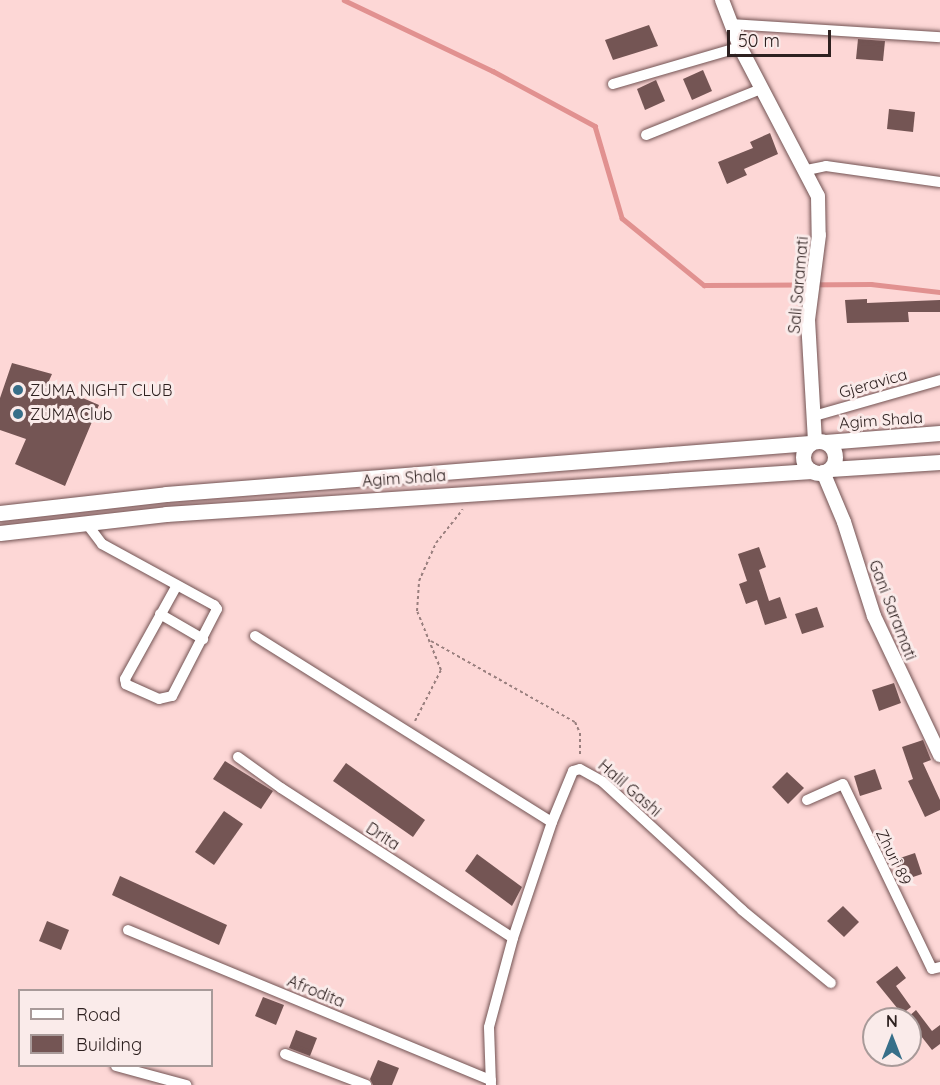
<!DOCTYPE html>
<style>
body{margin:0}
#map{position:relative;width:940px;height:1085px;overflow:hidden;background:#fdd7d6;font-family:Quicksand,sans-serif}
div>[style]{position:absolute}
.stream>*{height:4.5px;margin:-2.25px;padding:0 2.25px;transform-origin:2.25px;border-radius:2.25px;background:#e19190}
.building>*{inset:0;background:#745554}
.path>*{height:2px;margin-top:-1px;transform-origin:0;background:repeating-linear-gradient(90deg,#997f7e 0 3px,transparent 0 6px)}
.roads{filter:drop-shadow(0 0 2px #725353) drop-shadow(0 0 2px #725353)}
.minor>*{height:10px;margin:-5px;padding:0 5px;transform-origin:5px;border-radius:5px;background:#fff}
.tertiary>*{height:14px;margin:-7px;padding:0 7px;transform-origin:7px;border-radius:7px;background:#fff}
.secondary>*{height:15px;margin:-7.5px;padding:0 7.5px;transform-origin:7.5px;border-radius:7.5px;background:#fff}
.secondary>.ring{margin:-7.5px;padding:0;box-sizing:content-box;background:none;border:15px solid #fff;border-radius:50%}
.dots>*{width:16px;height:16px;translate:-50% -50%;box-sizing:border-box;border:3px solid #faebea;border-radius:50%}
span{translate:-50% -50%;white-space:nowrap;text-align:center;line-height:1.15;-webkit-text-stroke:6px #faebea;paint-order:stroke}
.street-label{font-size:16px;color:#2e2120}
.poi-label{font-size:16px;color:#2e2120}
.left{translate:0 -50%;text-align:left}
.legend{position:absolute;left:18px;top:989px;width:195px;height:78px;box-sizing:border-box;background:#faebea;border:2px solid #a89a99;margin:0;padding:8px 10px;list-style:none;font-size:18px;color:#2e2120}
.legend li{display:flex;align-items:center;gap:12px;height:30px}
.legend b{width:30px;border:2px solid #a89a99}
.north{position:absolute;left:862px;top:1007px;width:60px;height:60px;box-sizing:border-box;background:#faebea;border:2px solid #a89a99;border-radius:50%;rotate:0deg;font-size:16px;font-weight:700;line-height:24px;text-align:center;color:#2e2120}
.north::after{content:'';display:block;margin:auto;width:21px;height:27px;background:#376f89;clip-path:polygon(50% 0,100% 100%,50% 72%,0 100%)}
.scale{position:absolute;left:727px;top:30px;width:104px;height:27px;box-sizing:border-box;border:3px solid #2e2120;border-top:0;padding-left:8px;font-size:18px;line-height:21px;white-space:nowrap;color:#2e2120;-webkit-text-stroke:4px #faebea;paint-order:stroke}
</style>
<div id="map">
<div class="stream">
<i style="left:344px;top:0;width:165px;rotate:25.5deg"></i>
<i style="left:493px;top:71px;width:116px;rotate:28.3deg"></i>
<i style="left:595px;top:126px;width:96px;rotate:73.6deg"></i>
<i style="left:622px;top:218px;width:106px;rotate:39.3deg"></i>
<i style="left:704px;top:285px;width:167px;rotate:-0.3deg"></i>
<i style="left:871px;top:284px;width:69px;rotate:6.6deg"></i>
</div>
<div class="building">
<i style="clip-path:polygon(649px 25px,658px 46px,613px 60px,605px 40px)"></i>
<i style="clip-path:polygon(858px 39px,885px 41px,883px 61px,856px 59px)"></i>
<i style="clip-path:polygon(703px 70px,712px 91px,692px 100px,683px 79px)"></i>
<i style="clip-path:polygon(656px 80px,665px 101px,645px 110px,637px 89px)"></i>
<i style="clip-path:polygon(889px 109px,915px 112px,913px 132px,887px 129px)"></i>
<i style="clip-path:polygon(770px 133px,778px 154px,744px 169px,747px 175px,727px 184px,718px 162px,753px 148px,750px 142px)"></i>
<i style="clip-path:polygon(867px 299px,867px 303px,940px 300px,940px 312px,908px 312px,909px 322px,847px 323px,845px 300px)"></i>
<i style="clip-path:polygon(12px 363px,52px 374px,48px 383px,99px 405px,65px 486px,15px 464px,26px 439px,0 430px,0 398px)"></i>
<i style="clip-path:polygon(759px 547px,766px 567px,759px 570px,769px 601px,780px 597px,787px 618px,765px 625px,757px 600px,746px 604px,739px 584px,747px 581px,738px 554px)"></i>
<i style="clip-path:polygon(817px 607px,824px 627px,802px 634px,795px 614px)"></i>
<i style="clip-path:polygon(894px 683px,901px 703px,879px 711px,872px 690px)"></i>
<i style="clip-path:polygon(923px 740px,931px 760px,923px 763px,940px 800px,940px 810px,925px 817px,908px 781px,913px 779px,902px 747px)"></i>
<i style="clip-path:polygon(225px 761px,273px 791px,261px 809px,213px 779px)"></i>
<i style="clip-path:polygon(346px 763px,425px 820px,413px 837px,333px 781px)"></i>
<i style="clip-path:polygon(875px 769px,882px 789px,860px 796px,854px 776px)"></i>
<i style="clip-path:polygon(787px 772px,804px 788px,788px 804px,772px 787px)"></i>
<i style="clip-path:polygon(224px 811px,243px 824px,214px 865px,195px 852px)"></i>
<i style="clip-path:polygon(915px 853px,922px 874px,901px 881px,894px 860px)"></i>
<i style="clip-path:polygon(477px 854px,522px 887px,512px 906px,465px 871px)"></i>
<i style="clip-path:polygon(120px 876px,227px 925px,219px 945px,112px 895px)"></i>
<i style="clip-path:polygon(843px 906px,859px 922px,844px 937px,827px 921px)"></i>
<i style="clip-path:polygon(47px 921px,69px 930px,61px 950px,39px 941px)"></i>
<i style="clip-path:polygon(897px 966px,906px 978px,896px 986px,911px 1007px,902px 1014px,876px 982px)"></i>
<i style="clip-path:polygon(263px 997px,284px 1005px,276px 1025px,255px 1016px)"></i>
<i style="clip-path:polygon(916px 1010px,932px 1031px,940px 1025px,940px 1044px,932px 1050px,907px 1018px)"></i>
<i style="clip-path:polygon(296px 1030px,317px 1038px,310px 1056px,289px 1048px)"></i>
<i style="clip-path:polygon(378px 1060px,399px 1068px,392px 1085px,373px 1085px,370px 1079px)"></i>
</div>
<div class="path">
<i style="left:431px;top:641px;width:165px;rotate:29.4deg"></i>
<i style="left:575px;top:722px;width:12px;rotate:66deg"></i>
<i style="left:580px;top:733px;width:24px;rotate:90deg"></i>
<i style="left:415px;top:721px;width:57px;rotate:-63deg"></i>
<i style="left:441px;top:670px;width:64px;rotate:-112.1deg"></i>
<i style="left:417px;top:611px;width:30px;rotate:-86deg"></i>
<i style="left:419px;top:581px;width:42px;rotate:-65.9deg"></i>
<i style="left:436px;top:543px;width:43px;rotate:-51.5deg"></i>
</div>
<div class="roads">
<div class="minor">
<i style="left:731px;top:24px;width:209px;rotate:3.6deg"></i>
<i style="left:613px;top:84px;width:132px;rotate:-16.2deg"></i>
<i style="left:646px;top:135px;width:124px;rotate:-21.8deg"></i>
<i style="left:807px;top:170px;width:19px;rotate:-12deg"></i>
<i style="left:826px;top:166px;width:115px;rotate:8deg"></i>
<i style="left:814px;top:416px;width:131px;rotate:-15.9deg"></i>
<i style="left:87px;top:524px;width:25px;rotate:53deg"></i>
<i style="left:102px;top:544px;width:128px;rotate:28.6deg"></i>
<i style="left:214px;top:605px;width:5px;rotate:53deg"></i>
<i style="left:217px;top:609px;width:98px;rotate:117.3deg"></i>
<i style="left:172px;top:696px;width:13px;rotate:167deg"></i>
<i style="left:159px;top:699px;width:36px;rotate:-156deg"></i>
<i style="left:126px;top:684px;width:5px;rotate:-101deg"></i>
<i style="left:125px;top:679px;width:107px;rotate:-61deg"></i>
<i style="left:160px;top:614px;width:50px;rotate:30.2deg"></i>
<i style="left:255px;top:636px;width:350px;rotate:32.1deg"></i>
<i style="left:238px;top:757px;width:53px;rotate:35.8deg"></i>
<i style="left:281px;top:788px;width:276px;rotate:32.9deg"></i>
<i style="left:807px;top:800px;width:39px;rotate:-24deg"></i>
<i style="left:843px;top:784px;width:205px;rotate:64.3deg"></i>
<i style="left:932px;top:969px;width:8px;rotate:-14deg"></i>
<i style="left:128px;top:930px;width:393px;rotate:22.5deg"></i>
<i style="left:285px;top:1054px;width:87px;rotate:20.9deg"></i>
<i style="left:116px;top:1066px;width:73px;rotate:15.2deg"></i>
<i style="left:491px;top:1085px;width:58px;rotate:-92deg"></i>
<i style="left:489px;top:1027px;width:92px;rotate:-74.9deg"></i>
<i style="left:513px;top:938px;width:122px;rotate:-71.4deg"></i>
<i style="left:552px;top:822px;width:55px;rotate:-67.6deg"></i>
<i style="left:573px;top:771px;width:7px;rotate:-16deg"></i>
<i style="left:580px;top:769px;width:26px;rotate:29deg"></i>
<i style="left:603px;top:782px;width:189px;rotate:42.6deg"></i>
<i style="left:742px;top:910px;width:115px;rotate:39.4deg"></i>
</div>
<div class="tertiary">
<i style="left:722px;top:0;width:50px;rotate:69deg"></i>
<i style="left:740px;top:47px;width:168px;rotate:62.4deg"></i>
<i style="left:818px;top:196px;width:39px;rotate:89deg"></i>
<i style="left:819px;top:235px;width:86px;rotate:97.4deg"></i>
<i style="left:808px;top:320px;width:121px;rotate:86.7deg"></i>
<i style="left:823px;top:472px;width:54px;rotate:67.2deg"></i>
<i style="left:844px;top:522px;width:99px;rotate:72.3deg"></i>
<i style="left:874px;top:616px;width:154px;rotate:64.6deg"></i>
</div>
<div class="secondary">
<i class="ring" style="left:803px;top:441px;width:17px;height:17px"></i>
<i style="left:825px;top:442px;width:115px;rotate:-4.5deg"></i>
<i style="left:830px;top:469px;width:110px;rotate:-3.6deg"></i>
<i style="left:0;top:513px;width:167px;rotate:-6.5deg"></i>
<i style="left:166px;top:494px;width:646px;rotate:-4.53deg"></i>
<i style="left:0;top:533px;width:167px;rotate:-6.5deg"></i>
<i style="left:166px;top:514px;width:647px;rotate:-3.81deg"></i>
</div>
</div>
<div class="dots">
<i style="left:18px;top:390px;background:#376f89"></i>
<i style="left:18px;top:414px;background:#376f89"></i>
</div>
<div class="street-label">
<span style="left:798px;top:285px;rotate:-85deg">Sali Saramati</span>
<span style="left:873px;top:383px;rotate:-16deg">Gjeravica</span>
<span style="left:881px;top:420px;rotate:-4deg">Agim Shala</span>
<span style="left:404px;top:478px;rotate:-4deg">Agim Shala</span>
<span style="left:893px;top:610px;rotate:69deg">Gani Saramati</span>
<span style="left:630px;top:788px;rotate:41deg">Halil Gashi</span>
<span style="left:383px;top:836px;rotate:33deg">Drita</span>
<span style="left:894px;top:857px;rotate:64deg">Zhuri 89</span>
<span style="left:316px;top:991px;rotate:22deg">Afrodita</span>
</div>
<div class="poi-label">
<span class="left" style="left:30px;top:390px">ZUMA NIGHT CLUB</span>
<span class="left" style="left:30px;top:414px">ZUMA Club</span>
</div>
<ul class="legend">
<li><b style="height:8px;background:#fff"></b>Road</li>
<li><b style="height:16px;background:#745554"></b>Building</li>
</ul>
<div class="north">N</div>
<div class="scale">50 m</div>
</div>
